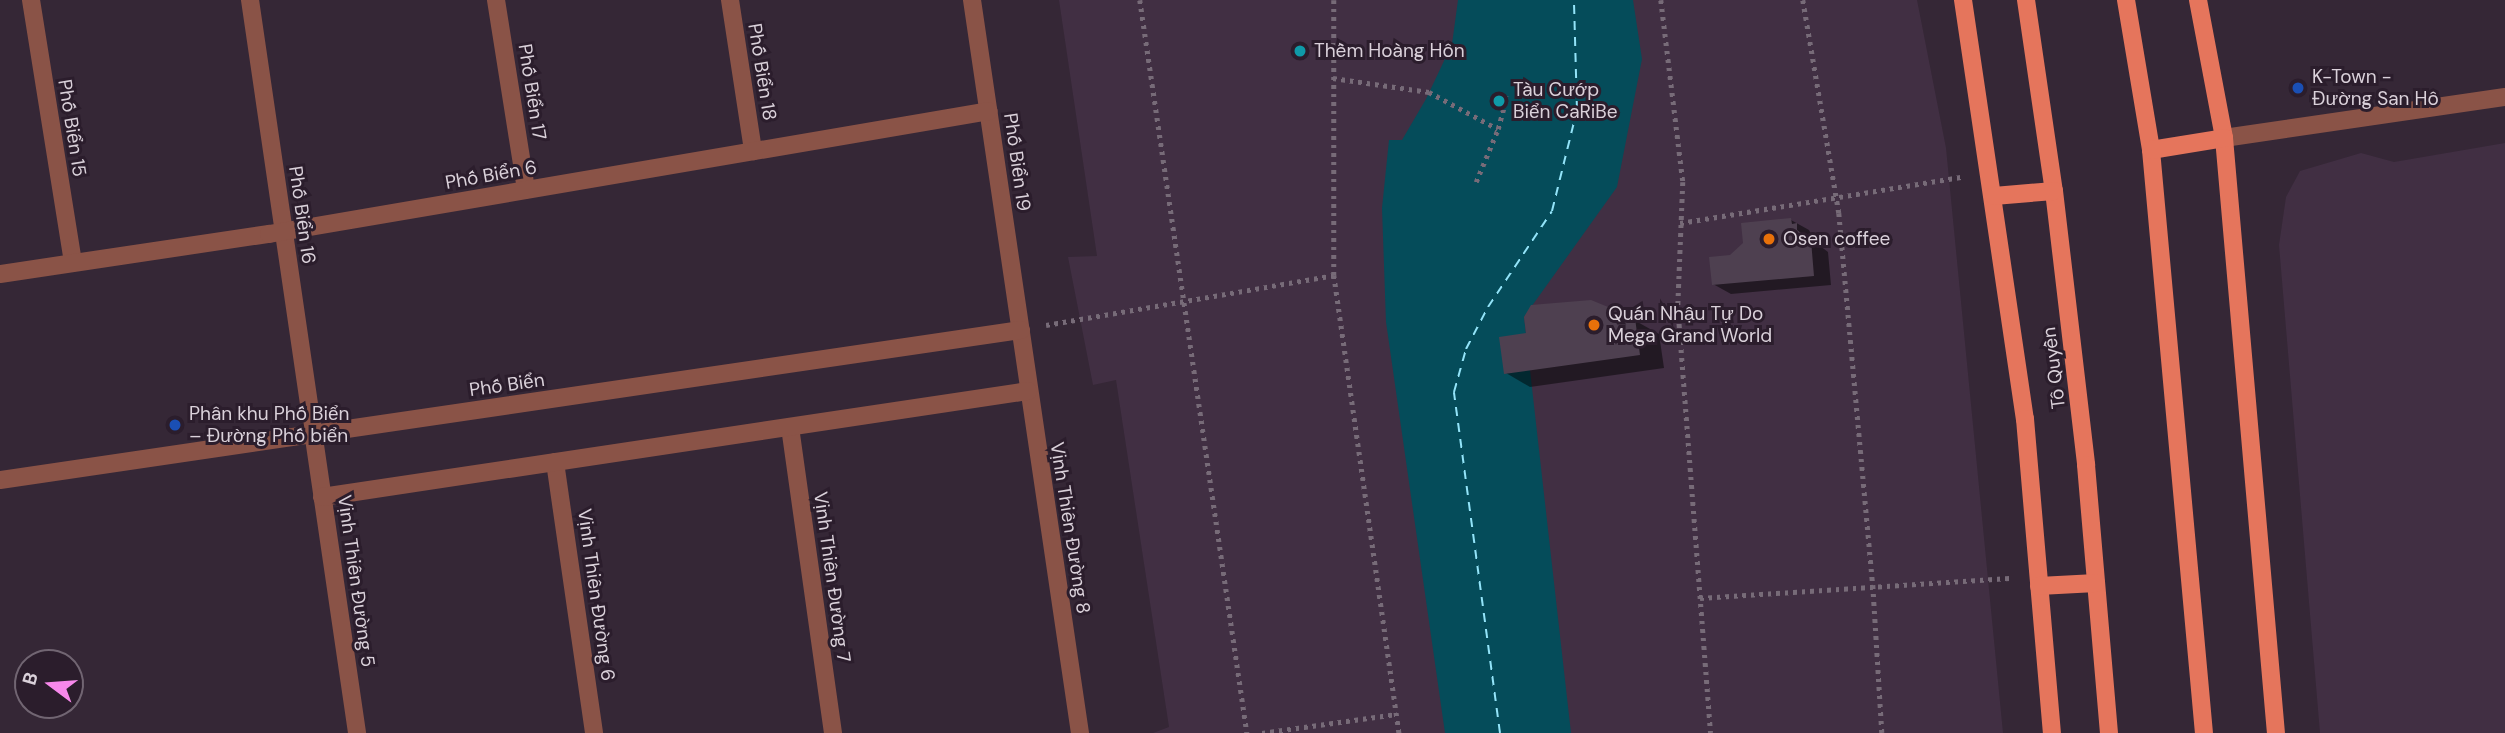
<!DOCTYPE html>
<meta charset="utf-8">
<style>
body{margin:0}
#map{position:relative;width:2505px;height:733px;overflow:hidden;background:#352736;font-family:"DM Sans",sans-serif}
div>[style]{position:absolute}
.built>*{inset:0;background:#412f43}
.water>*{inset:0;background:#054c5a}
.shadow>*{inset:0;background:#0007}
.ferry>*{height:2px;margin-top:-1px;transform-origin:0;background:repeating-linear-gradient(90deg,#93e4f9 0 9px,transparent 0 16px)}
.building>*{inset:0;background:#4e4050}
.path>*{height:4.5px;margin-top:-2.25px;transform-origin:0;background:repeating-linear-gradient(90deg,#776b78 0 3.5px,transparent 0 8.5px)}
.minor>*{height:18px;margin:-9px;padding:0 9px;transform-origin:9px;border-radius:9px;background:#8a5347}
.major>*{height:18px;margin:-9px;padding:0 9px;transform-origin:9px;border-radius:9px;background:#e5755c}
.dots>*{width:19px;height:19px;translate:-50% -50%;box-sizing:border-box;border:4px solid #2b1d2c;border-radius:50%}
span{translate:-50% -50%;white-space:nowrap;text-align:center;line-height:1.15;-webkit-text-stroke:6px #2b1d2c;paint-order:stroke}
.poi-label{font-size:19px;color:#dad1da}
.left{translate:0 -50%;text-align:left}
.street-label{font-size:19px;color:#dad1da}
.north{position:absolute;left:14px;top:649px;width:70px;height:70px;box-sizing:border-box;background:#2b1d2c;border:2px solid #716572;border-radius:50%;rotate:286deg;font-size:19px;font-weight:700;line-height:28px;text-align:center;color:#dad1da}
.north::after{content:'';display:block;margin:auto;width:24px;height:32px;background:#f788eb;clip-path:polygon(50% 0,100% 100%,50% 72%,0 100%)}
</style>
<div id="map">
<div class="built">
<i style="clip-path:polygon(1059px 0,1917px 0,1946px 148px,2003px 733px,1153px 733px,1169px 727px,1116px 380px,1093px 385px,1068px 257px,1097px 256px)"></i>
<i style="clip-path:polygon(2505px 143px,2505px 733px,2320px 733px,2279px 245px,2286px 197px,2300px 171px,2361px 153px,2394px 162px)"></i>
</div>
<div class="water">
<i style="clip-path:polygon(1458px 0,1633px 0,1642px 59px,1617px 187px,1524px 317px,1571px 733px,1445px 733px,1386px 322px,1382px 208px,1389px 140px,1402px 140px,1426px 99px,1452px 44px)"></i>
</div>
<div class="shadow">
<i style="clip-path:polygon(1791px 220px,1809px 230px,1815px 242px,1828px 252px,1831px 285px,1731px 294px,1713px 284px,1730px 257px)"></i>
<i style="clip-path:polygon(1634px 320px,1659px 334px,1664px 368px,1530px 387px,1506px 373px,1528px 335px)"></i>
</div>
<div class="ferry">
<i style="left:1500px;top:733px;width:344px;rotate:-97.7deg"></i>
<i style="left:1454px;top:392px;width:45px;rotate:-74.4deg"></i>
<i style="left:1466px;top:349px;width:47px;rotate:-62.4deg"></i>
<i style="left:1488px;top:307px;width:115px;rotate:-56.3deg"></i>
<i style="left:1552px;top:211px;width:104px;rotate:-76.1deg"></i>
<i style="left:1577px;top:110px;width:110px;rotate:-91.6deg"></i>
</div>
<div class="building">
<i style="clip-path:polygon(1791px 218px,1792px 224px,1797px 223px,1797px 230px,1811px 240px,1814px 276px,1712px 285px,1709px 257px,1730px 255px,1743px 243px,1741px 223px)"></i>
<i style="clip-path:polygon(1591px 300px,1635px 318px,1640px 355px,1504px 374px,1499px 337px,1526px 333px,1524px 317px,1531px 305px)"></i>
</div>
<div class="path">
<i style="left:1140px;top:0;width:741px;rotate:81.69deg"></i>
<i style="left:1334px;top:0;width:275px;rotate:90deg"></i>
<i style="left:1334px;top:275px;width:463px;rotate:81.9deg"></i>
<i style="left:1661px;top:0;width:183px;rotate:83.1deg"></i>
<i style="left:1683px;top:182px;width:125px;rotate:92.3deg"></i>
<i style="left:1678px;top:307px;width:427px;rotate:85.6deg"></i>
<i style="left:1803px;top:0;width:216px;rotate:80.4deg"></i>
<i style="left:1839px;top:213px;width:374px;rotate:84.8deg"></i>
<i style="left:1873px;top:585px;width:148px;rotate:86.5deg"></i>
<i style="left:1333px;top:78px;width:97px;rotate:8.3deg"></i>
<i style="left:1429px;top:92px;width:78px;rotate:28.2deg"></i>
<i style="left:1476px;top:182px;width:57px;rotate:-67.5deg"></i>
<i style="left:1498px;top:129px;width:34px;rotate:-75deg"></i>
<i style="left:1680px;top:223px;width:286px;rotate:-9.3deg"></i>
<i style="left:1046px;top:325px;width:292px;rotate:-9.8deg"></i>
<i style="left:1700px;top:598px;width:314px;rotate:-3.7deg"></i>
<i style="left:1262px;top:733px;width:136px;rotate:-8deg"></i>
</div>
<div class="minor">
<i style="left:31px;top:0;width:266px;rotate:80.9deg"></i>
<i style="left:250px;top:0;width:741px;rotate:81.69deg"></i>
<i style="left:496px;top:0;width:192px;rotate:81deg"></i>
<i style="left:730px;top:0;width:153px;rotate:81.3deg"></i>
<i style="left:972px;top:0;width:741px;rotate:81.62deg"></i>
<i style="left:2224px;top:138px;width:284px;rotate:-8.3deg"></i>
<i style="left:0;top:274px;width:272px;rotate:-8.5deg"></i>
<i style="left:269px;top:234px;width:730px;rotate:-9.69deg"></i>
<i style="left:790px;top:427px;width:309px;rotate:82deg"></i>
<i style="left:555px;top:462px;width:274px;rotate:81.8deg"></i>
<i style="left:0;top:480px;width:1032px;rotate:-8.36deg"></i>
<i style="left:322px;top:497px;width:714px;rotate:-8.54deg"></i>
</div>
<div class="major">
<i style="left:1963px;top:0;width:424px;rotate:81.6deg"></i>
<i style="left:2025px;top:419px;width:315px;rotate:85.1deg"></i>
<i style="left:2026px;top:0;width:193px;rotate:81.7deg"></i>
<i style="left:2054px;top:191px;width:276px;rotate:83.3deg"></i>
<i style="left:2086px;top:465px;width:269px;rotate:85.1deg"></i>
<i style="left:2126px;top:0;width:152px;rotate:80.5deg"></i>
<i style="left:2151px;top:150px;width:585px;rotate:84.81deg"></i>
<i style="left:2198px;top:0;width:140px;rotate:79.3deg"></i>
<i style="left:2224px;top:138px;width:597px;rotate:85.01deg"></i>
<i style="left:2151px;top:150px;width:74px;rotate:-9.3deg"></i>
<i style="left:1994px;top:196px;width:60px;rotate:-4.8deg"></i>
<i style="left:2039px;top:586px;width:57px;rotate:-3deg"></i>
</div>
<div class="dots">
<i style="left:1300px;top:51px;background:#0f9aa8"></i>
<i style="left:2298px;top:88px;background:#1a4fb4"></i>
<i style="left:1499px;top:101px;background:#0f9aa8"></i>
<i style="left:1769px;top:239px;background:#e8710a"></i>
<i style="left:1594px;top:325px;background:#e8710a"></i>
<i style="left:175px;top:425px;background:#1a4fb4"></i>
</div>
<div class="poi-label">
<span class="left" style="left:1314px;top:51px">Thềm Hoàng Hôn</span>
<span class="left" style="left:2312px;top:88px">K-Town -<br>Đường San Hô</span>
<span class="left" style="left:1513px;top:101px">Tàu Cướp<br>Biển CaRiBe</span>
<span class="left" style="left:1783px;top:239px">Osen coffee</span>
<span class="left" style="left:1608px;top:325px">Quán Nhậu Tự Do<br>Mega Grand World</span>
<span class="left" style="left:189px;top:425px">Phân khu Phố Biển<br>– Đường Phố biển</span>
</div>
<div class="street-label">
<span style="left:762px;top:72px;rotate:81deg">Phố Biển 18</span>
<span style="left:532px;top:92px;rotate:81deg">Phố Biển 17</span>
<span style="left:72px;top:128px;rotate:81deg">Phố Biển 15</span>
<span style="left:1017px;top:162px;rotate:82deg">Phố Biển 19</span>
<span style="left:491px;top:175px;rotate:-10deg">Phố Biển 6</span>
<span style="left:302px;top:215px;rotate:82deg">Phố Biển 16</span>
<span style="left:2054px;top:368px;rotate:-97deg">Tô Quyền</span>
<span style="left:507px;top:385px;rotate:-8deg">Phố Biển</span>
<span style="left:1070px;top:528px;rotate:81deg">Vịnh Thiên Đường 8</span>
<span style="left:832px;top:577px;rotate:82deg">Vịnh Thiên Đường 7</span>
<span style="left:356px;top:581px;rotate:82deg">Vịnh Thiên Đường 5</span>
<span style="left:596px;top:595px;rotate:82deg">Vịnh Thiên Đường 6</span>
</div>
<div class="north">B</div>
</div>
